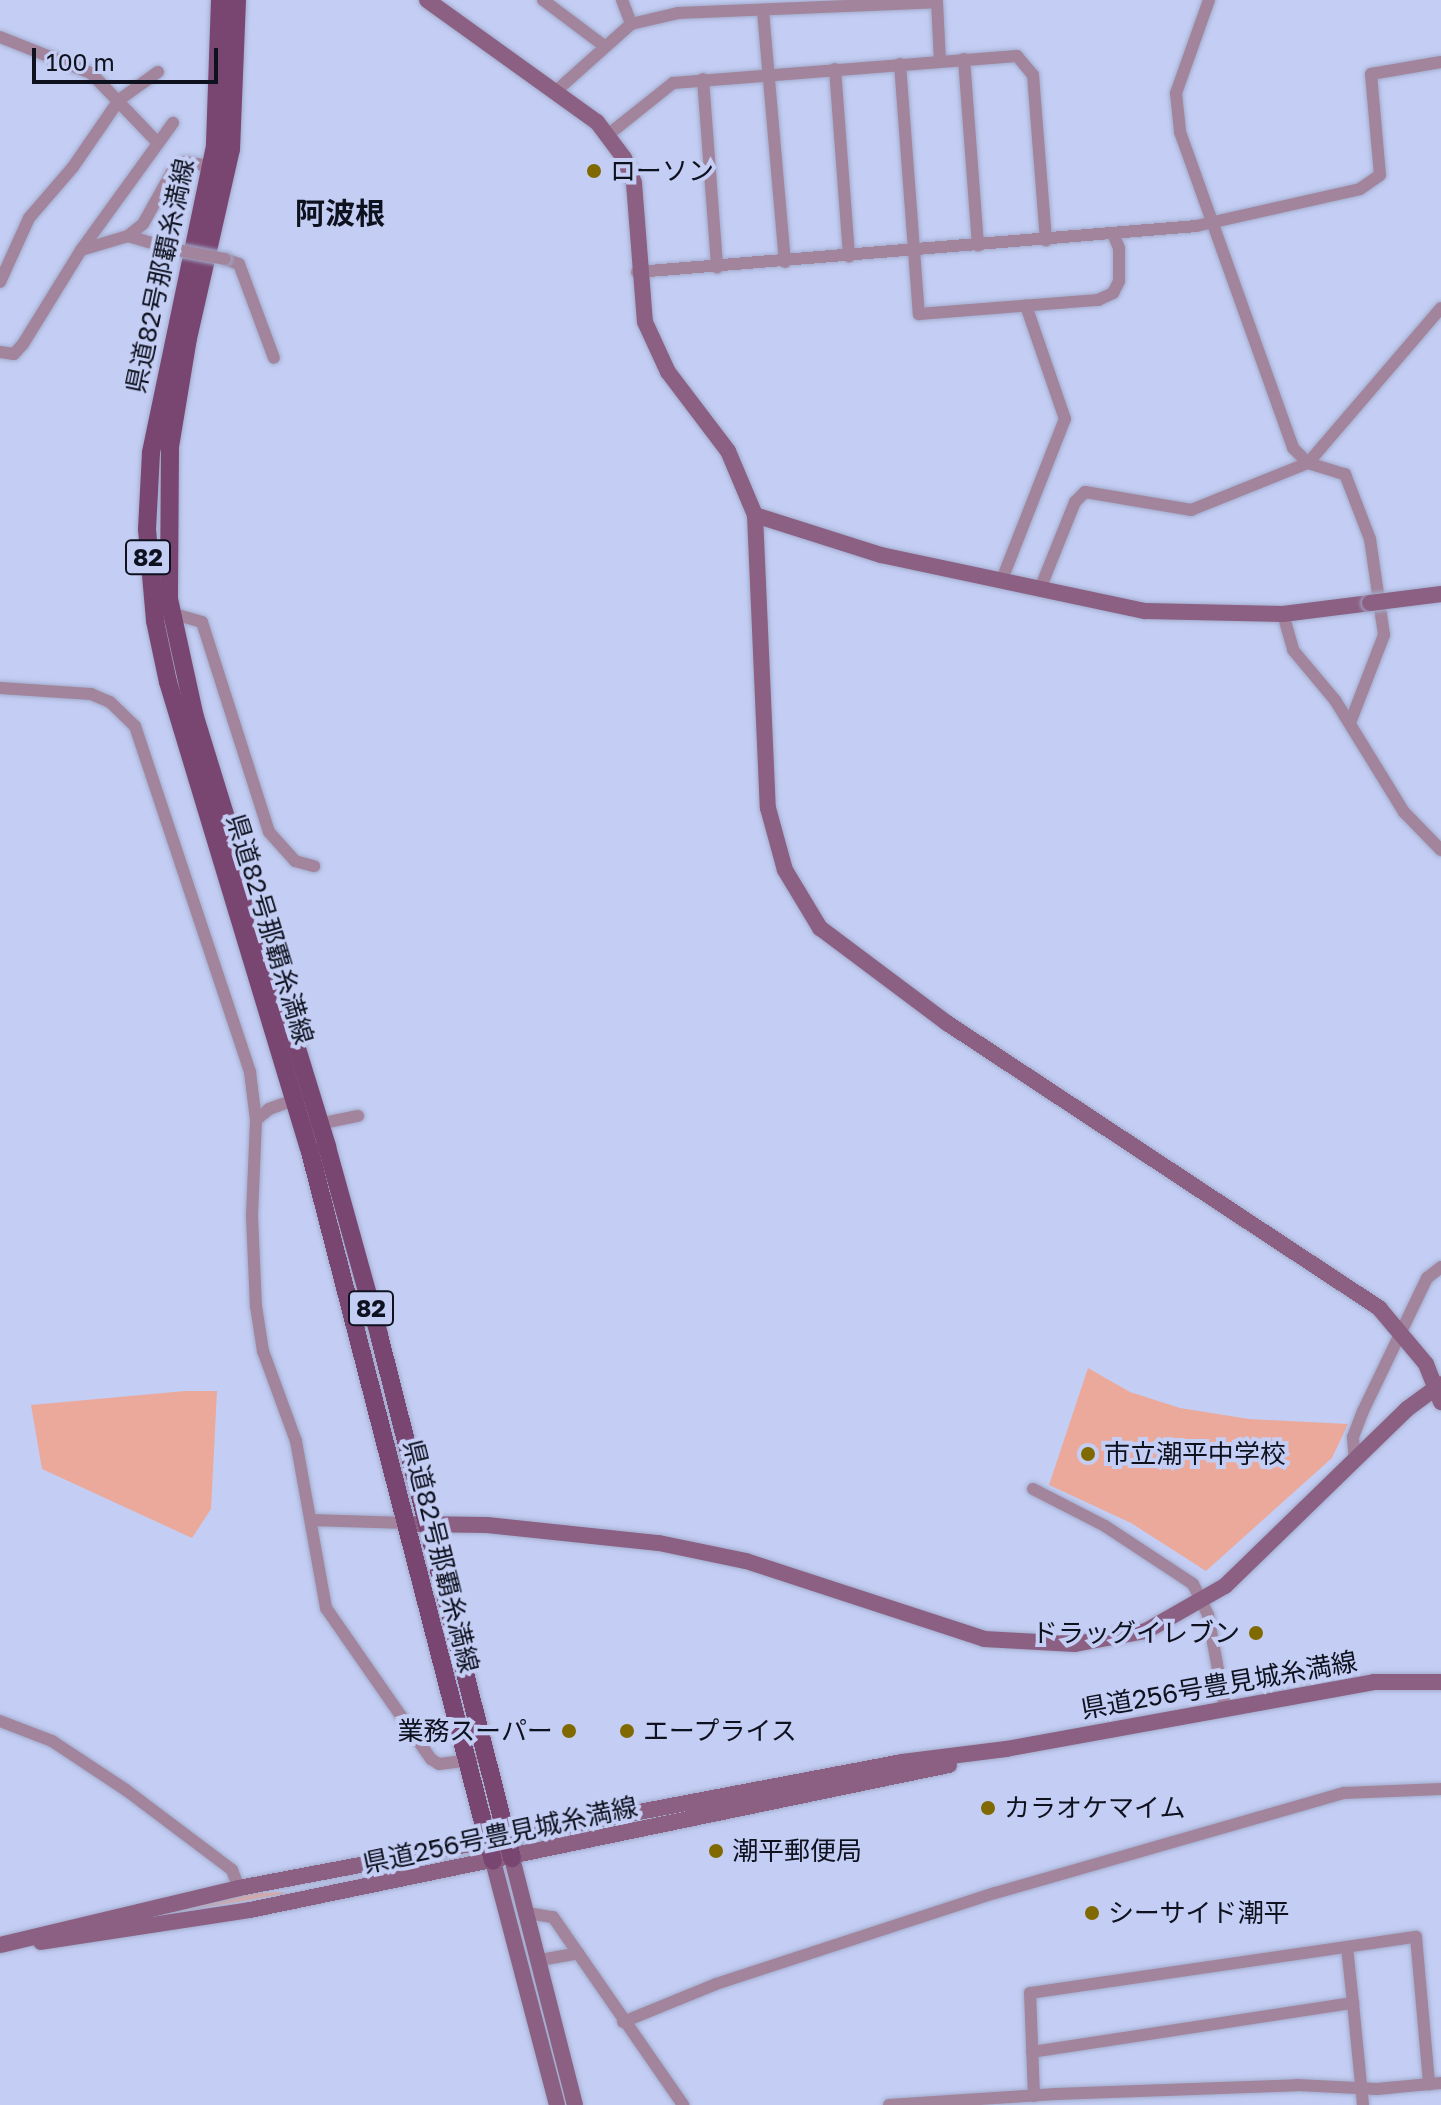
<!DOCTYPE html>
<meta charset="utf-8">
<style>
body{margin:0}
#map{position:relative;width:1441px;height:2105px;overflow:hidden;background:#c4cef4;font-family:"Golos Text","Noto Sans JP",sans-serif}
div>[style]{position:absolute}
.green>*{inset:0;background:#eaa99b}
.roads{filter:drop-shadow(0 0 2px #a3accd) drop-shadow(0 0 2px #a3accd)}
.street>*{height:12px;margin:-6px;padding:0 6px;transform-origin:6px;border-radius:6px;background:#a2859c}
.secondary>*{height:16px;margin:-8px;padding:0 8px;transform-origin:8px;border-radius:8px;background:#8b6083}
.primary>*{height:18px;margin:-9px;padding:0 9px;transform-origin:9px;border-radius:9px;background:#794671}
.bridges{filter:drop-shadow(0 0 2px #a3accd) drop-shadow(0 0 2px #a3accd)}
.street-bridge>*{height:12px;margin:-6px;padding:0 6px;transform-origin:6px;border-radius:6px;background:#a2859c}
.secondary-bridge>*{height:16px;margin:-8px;padding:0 8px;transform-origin:8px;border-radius:8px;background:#8b6083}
.dots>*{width:22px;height:22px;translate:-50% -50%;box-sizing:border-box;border:4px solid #c4cef4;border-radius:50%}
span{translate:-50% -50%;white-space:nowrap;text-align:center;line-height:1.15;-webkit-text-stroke:8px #c4cef4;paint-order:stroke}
.shield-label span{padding:2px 6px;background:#c4cef4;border:2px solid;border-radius:6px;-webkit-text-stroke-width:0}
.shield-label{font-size:24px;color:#0e111e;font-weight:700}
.poi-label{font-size:26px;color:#0e111e}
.left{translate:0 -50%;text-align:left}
.right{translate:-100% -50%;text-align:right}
.street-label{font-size:26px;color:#0e111e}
.quarter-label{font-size:30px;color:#0e111e;font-weight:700}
.scale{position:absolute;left:32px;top:48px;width:186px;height:36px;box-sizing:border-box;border:4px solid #0e111e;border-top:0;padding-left:10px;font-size:24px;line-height:28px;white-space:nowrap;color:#0e111e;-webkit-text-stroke:6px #c4cef4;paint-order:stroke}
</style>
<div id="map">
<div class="green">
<i style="clip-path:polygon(1088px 1368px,1130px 1392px,1180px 1408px,1249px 1419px,1348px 1424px,1332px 1458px,1206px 1571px,1131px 1523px,1049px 1485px)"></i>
<i style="clip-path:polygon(185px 1391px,217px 1391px,211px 1509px,192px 1538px,42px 1469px,31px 1405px)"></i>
<i style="clip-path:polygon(283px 1892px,284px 1894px,155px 1916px,253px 1893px)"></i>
</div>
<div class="roads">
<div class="street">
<i style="left:543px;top:0;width:75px;rotate:36.9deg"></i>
<i style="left:622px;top:0;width:26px;rotate:69deg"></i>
<i style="left:1209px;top:0;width:99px;rotate:109.5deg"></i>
<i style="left:1176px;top:93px;width:39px;rotate:84deg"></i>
<i style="left:1180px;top:132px;width:336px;rotate:70.3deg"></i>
<i style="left:1293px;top:448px;width:21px;rotate:45deg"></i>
<i style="left:1308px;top:463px;width:39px;rotate:17deg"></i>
<i style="left:1345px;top:474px;width:70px;rotate:69deg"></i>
<i style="left:1370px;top:539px;width:97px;rotate:81.7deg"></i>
<i style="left:1384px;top:635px;width:94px;rotate:111.1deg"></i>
<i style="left:763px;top:11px;width:252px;rotate:85deg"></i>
<i style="left:0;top:37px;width:98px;rotate:21.6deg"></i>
<i style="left:91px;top:73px;width:94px;rotate:46.3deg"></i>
<i style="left:964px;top:59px;width:187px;rotate:85.7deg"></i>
<i style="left:900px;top:64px;width:251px;rotate:85.7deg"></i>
<i style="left:919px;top:314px;width:180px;rotate:-4.5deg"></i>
<i style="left:1098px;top:300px;width:17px;rotate:-25deg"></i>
<i style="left:1113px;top:293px;width:13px;rotate:-63deg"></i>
<i style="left:1119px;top:281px;width:33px;rotate:-90deg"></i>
<i style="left:1119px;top:248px;width:15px;rotate:-113deg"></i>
<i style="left:835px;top:69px;width:188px;rotate:85.7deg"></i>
<i style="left:703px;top:79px;width:189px;rotate:85.7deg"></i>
<i style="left:555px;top:92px;width:102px;rotate:-41.8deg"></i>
<i style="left:631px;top:24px;width:48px;rotate:-13.2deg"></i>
<i style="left:678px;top:13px;width:259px;rotate:-2.4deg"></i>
<i style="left:937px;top:2px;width:59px;rotate:87.1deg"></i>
<i style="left:609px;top:134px;width:82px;rotate:-38.6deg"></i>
<i style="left:673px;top:83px;width:345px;rotate:-4.5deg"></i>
<i style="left:1017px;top:56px;width:25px;rotate:50deg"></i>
<i style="left:1033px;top:75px;width:166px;rotate:85.5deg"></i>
<i style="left:128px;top:236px;width:46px;rotate:16.5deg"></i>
<i style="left:81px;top:250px;width:157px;rotate:-54.1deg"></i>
<i style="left:225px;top:259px;width:15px;rotate:20deg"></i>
<i style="left:239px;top:264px;width:100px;rotate:69.6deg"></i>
<i style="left:637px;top:272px;width:561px;rotate:-4.7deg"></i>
<i style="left:1196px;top:226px;width:168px;rotate:-12.7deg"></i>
<i style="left:1360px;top:189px;width:24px;rotate:-35deg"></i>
<i style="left:1380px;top:175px;width:101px;rotate:-95.1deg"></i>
<i style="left:1371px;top:74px;width:71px;rotate:-9.7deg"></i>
<i style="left:0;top:282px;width:70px;rotate:-65.6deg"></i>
<i style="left:29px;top:218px;width:67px;rotate:-49.2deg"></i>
<i style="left:73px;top:167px;width:81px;rotate:-55.5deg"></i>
<i style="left:119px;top:100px;width:48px;rotate:-35.7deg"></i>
<i style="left:0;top:352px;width:14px;rotate:8deg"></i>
<i style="left:14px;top:354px;width:13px;rotate:-48deg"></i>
<i style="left:23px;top:344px;width:110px;rotate:-58.3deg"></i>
<i style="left:81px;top:250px;width:49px;rotate:-16.6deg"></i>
<i style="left:128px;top:236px;width:19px;rotate:-39deg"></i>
<i style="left:143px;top:224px;width:62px;rotate:-60.9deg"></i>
<i style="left:173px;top:170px;width:14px;rotate:-34deg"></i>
<i style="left:185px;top:162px;width:26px;rotate:9deg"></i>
<i style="left:1001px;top:582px;width:175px;rotate:-68.6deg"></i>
<i style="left:1065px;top:419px;width:120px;rotate:-109deg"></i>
<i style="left:1040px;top:589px;width:94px;rotate:-68.1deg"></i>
<i style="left:1075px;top:502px;width:14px;rotate:-45deg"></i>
<i style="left:1085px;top:492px;width:108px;rotate:9.6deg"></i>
<i style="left:1191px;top:510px;width:126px;rotate:-21.9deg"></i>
<i style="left:1308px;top:463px;width:204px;rotate:-49.4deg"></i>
<i style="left:1283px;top:614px;width:37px;rotate:74deg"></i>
<i style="left:1293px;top:650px;width:65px;rotate:50deg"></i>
<i style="left:1335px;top:700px;width:132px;rotate:58.4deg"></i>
<i style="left:1404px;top:812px;width:53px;rotate:45.8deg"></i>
<i style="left:167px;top:619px;width:14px;rotate:-12deg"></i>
<i style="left:181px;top:616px;width:22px;rotate:16deg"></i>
<i style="left:202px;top:622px;width:220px;rotate:72.3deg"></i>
<i style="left:269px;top:832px;width:39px;rotate:48deg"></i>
<i style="left:295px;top:861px;width:20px;rotate:15deg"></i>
<i style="left:0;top:688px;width:91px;rotate:3.8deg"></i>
<i style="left:91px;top:694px;width:21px;rotate:23deg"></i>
<i style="left:110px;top:702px;width:35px;rotate:44deg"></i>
<i style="left:135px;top:726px;width:365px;rotate:71.6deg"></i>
<i style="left:250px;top:1072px;width:48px;rotate:82.9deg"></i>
<i style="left:256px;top:1120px;width:96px;rotate:92.4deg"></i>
<i style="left:252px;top:1216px;width:90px;rotate:87.5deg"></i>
<i style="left:256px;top:1306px;width:46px;rotate:81.2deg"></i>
<i style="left:263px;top:1351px;width:96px;rotate:69.9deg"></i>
<i style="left:296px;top:1441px;width:170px;rotate:79.8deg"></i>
<i style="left:326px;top:1608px;width:184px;rotate:55.2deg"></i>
<i style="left:431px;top:1759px;width:9px;rotate:32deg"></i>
<i style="left:439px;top:1764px;width:33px;rotate:-7deg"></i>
<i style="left:256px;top:1120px;width:17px;rotate:-40deg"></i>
<i style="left:269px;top:1109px;width:32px;rotate:-20deg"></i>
<i style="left:314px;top:1125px;width:45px;rotate:-11.6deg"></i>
<i style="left:1355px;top:1461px;width:24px;rotate:-95deg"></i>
<i style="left:1353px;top:1437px;width:28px;rotate:-69deg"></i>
<i style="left:1363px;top:1411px;width:148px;rotate:-64.3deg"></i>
<i style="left:1427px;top:1278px;width:18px;rotate:-38deg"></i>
<i style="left:1033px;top:1489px;width:81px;rotate:27.2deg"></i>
<i style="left:1105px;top:1526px;width:105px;rotate:33.4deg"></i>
<i style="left:1193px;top:1584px;width:34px;rotate:64deg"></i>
<i style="left:1208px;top:1615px;width:95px;rotate:79.6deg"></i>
<i style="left:311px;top:1520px;width:95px;rotate:1.8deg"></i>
<i style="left:0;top:1721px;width:56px;rotate:21deg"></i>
<i style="left:52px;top:1741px;width:89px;rotate:33.5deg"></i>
<i style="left:126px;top:1790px;width:133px;rotate:37deg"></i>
<i style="left:232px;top:1870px;width:19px;rotate:69deg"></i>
<i style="left:527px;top:1913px;width:26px;rotate:9deg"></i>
<i style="left:553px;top:1917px;width:229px;rotate:55.3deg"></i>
<i style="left:1347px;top:1947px;width:56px;rotate:83.9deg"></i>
<i style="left:540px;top:1960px;width:39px;rotate:-10deg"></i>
<i style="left:623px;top:2022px;width:100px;rotate:-22.2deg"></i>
<i style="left:716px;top:1984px;width:293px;rotate:-18.1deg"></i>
<i style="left:995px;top:1893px;width:363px;rotate:-16deg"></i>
<i style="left:1344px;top:1793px;width:97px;rotate:-2.4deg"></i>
<i style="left:1032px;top:2052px;width:325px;rotate:-8.7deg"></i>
<i style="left:1353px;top:2003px;width:102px;rotate:84.4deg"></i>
<i style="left:1034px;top:2096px;width:103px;rotate:-92.2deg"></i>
<i style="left:1030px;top:1993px;width:390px;rotate:-8.3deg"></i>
<i style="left:1416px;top:1937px;width:148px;rotate:84.9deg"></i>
<i style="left:889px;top:2105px;width:167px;rotate:-3.8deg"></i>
<i style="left:1056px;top:2094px;width:241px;rotate:-2.1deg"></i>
<i style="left:1297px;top:2085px;width:80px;rotate:2.9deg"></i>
<i style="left:1377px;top:2089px;width:64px;rotate:-5.4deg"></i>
</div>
<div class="secondary">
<i style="left:427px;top:0;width:209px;rotate:35.7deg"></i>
<i style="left:597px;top:122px;width:45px;rotate:53.1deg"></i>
<i style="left:624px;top:158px;width:27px;rotate:68deg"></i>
<i style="left:634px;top:183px;width:139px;rotate:85.5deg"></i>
<i style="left:645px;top:322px;width:55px;rotate:65.3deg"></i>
<i style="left:668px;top:372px;width:99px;rotate:52.8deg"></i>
<i style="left:728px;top:451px;width:69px;rotate:67.1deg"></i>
<i style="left:755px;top:515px;width:293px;rotate:87.5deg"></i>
<i style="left:768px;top:808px;width:64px;rotate:74.7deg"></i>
<i style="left:785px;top:870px;width:68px;rotate:58.9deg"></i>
<i style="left:820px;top:928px;width:159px;rotate:36.8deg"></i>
<i style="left:947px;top:1023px;width:518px;rotate:33.41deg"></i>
<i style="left:1379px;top:1308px;width:73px;rotate:50deg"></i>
<i style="left:1426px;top:1364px;width:41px;rotate:68.5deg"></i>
<i style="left:755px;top:515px;width:132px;rotate:17.6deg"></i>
<i style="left:881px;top:555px;width:270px;rotate:12deg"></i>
<i style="left:1145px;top:611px;width:138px;rotate:1.2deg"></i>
<i style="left:1283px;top:614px;width:88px;rotate:-7.2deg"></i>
<i style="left:416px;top:1524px;width:71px;rotate:0.8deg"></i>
<i style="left:487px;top:1525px;width:173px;rotate:6deg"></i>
<i style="left:659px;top:1543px;width:89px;rotate:11.7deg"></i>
<i style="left:746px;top:1561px;width:250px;rotate:18.1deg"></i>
<i style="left:984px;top:1639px;width:91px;rotate:3.1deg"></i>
<i style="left:1075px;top:1644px;width:72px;rotate:-10.4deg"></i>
<i style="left:1146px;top:1631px;width:91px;rotate:-29.7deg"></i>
<i style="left:1225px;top:1586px;width:254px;rotate:-44.2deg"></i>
<i style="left:1407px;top:1409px;width:42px;rotate:-36.3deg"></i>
<i style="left:512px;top:1858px;width:255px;rotate:75.7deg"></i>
<i style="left:493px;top:1861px;width:252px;rotate:75.3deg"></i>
<i style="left:41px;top:1942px;width:211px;rotate:-8.7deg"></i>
<i style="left:250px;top:1910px;width:714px;rotate:-11.72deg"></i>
<i style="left:0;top:1945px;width:246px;rotate:-13.4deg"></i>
<i style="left:239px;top:1888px;width:675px;rotate:-10.76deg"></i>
<i style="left:902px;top:1762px;width:105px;rotate:-7.1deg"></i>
<i style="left:1006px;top:1749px;width:374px;rotate:-10.3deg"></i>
<i style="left:1374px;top:1682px;width:67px"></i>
</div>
<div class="primary">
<i style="left:220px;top:0;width:146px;rotate:92deg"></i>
<i style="left:215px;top:146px;width:314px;rotate:101.8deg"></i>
<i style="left:151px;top:453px;width:76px;rotate:93deg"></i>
<i style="left:147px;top:529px;width:92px;rotate:85deg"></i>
<i style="left:155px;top:621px;width:62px;rotate:78deg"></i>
<i style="left:168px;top:682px;width:487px;rotate:73.2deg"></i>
<i style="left:309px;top:1148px;width:736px;rotate:75.53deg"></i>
<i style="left:237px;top:0;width:149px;rotate:92.3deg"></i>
<i style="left:231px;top:149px;width:194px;rotate:102.8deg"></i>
<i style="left:188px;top:338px;width:110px;rotate:99.4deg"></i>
<i style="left:170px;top:447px;width:152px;rotate:90.4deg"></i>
<i style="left:169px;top:599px;width:121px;rotate:77.6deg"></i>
<i style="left:195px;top:717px;width:450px;rotate:72.9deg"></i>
<i style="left:327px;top:1147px;width:195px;rotate:74.5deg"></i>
<i style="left:379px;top:1335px;width:540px;rotate:75.73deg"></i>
</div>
</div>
<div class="bridges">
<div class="street-bridge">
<i style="left:172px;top:249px;width:54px;rotate:10.7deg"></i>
</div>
<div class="secondary-bridge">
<i style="left:1370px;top:603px;width:72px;rotate:-7.2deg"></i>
</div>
</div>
<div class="dots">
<i style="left:594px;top:171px;background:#806900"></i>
<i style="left:1088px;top:1454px;background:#806900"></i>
<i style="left:1256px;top:1633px;background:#806900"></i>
<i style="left:569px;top:1731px;background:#806900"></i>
<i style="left:627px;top:1731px;background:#806900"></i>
<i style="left:988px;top:1808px;background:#806900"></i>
<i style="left:716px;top:1851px;background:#806900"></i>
<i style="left:1092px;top:1913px;background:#806900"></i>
</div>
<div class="shield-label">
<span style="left:148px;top:557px">82</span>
<span style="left:371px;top:1308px">82</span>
</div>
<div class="poi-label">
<span class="left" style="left:610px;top:171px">ローソン</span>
<span class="left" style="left:1104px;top:1454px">市立潮平中学校</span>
<span class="right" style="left:1240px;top:1633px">ドラッグイレブン</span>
<span class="right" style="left:553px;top:1731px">業務スーパー</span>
<span class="left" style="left:643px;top:1731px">エープライス</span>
<span class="left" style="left:1004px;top:1808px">カラオケマイム</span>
<span class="left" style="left:732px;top:1851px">潮平郵便局</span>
<span class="left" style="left:1108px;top:1913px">シーサイド潮平</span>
</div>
<div class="street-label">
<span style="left:160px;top:276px;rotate:-78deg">県道82号那覇糸満線</span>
<span style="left:270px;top:929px;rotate:73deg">県道82号那覇糸満線</span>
<span style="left:441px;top:1556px;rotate:76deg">県道82号那覇糸満線</span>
<span style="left:1219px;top:1685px;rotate:-10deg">県道256号豊見城糸満線</span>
<span style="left:500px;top:1835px;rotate:-12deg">県道256号豊見城糸満線</span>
</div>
<div class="quarter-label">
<span style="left:340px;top:213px">阿波根</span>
</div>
<div class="scale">100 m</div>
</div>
